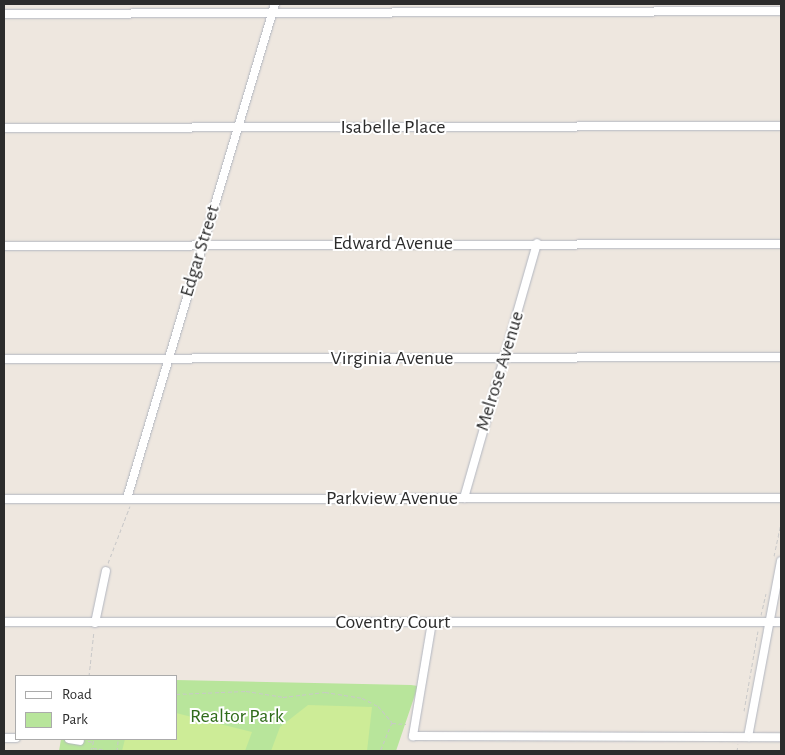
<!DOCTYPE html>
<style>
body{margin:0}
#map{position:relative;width:785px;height:755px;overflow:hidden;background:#eee7df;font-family:"Alegreya Sans",sans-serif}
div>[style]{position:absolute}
.green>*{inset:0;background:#b8e59b}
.pitch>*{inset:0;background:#cdec97}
.path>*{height:1px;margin-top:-0.5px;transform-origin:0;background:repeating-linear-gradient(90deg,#c8c8c8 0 4px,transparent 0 6.5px)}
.roads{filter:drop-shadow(0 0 1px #b2b6c0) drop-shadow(0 0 1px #b2b6c0)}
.minor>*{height:8px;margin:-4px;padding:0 4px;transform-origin:4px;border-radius:4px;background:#fff}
span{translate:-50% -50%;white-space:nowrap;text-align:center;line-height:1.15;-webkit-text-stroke:4px #fff;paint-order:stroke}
.street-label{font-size:20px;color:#2c2c2c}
.park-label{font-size:20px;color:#306c1a}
.frame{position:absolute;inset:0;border:5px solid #2c2c2c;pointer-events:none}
.legend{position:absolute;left:15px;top:675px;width:162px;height:65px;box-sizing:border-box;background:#fff;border:1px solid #ababab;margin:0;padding:6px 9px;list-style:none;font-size:15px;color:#2c2c2c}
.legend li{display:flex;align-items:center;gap:10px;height:25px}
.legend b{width:25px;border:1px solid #ababab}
</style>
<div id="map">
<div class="green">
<i style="clip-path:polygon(176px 680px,411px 685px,418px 686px,396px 751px,59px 751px,61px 739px,176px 739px)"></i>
</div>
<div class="pitch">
<i style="clip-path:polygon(308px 705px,372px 707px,367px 751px,271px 751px,280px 727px)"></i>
<i style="clip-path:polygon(176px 713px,252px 732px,245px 751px,122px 751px,125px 739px,176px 739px)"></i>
</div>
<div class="path">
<i style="left:774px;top:556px;width:35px;rotate:-78deg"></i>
<i style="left:108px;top:563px;width:61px;rotate:-68.9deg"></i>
<i style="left:761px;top:615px;width:22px;rotate:-77deg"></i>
<i style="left:89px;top:676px;width:45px;rotate:-83.7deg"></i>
<i style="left:176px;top:694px;width:70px;rotate:-2.5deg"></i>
<i style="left:246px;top:691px;width:37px;rotate:9deg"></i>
<i style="left:283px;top:697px;width:42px;rotate:-6.8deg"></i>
<i style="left:325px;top:692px;width:37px;rotate:9deg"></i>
<i style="left:362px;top:698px;width:18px;rotate:27deg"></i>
<i style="left:378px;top:706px;width:21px;rotate:49deg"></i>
<i style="left:392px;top:722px;width:31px;rotate:112deg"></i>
<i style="left:744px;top:711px;width:81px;rotate:-80.1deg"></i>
<i style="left:392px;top:723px;width:14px;rotate:4deg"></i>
<i style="left:88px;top:741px;width:6px;rotate:9deg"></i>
<i style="left:93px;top:748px;width:19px;rotate:9deg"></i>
<i style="left:91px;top:751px;width:12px;rotate:-76deg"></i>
<i style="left:117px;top:751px;width:10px;rotate:-84deg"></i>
<i style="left:737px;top:751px;width:7px;rotate:-82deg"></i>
</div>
<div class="roads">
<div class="minor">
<i style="left:4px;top:14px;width:777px;rotate:-0.22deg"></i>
<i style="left:4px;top:128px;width:777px;rotate:-0.15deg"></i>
<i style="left:4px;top:246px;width:777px;rotate:-0.15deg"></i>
<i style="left:4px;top:359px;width:777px;rotate:-0.15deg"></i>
<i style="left:127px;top:498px;width:516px;rotate:-73.32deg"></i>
<i style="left:464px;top:498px;width:265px;rotate:-74deg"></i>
<i style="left:4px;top:499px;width:777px;rotate:-0.07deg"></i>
<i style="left:4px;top:622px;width:777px"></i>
<i style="left:432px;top:622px;width:116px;rotate:99.5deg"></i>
<i style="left:413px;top:736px;width:368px;rotate:0.2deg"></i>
<i style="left:95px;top:623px;width:53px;rotate:-78.1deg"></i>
<i style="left:748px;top:737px;width:179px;rotate:-79.4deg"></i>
<i style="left:4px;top:738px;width:12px"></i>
<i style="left:69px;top:739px;width:11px;rotate:10deg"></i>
</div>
</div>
<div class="street-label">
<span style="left:393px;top:127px">Isabelle Place</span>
<span style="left:393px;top:243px">Edward Avenue</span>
<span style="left:200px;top:251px;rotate:-73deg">Edgar Street</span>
<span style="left:392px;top:358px">Virginia Avenue</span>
<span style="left:500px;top:371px;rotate:-73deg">Melrose Avenue</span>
<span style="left:392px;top:498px">Parkview Avenue</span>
<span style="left:393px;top:622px">Coventry Court</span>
</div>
<div class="park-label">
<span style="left:237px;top:716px">Realtor Park</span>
</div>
<div class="frame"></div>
<ul class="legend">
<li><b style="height:6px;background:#fff"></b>Road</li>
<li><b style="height:14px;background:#b8e59b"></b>Park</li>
</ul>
</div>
